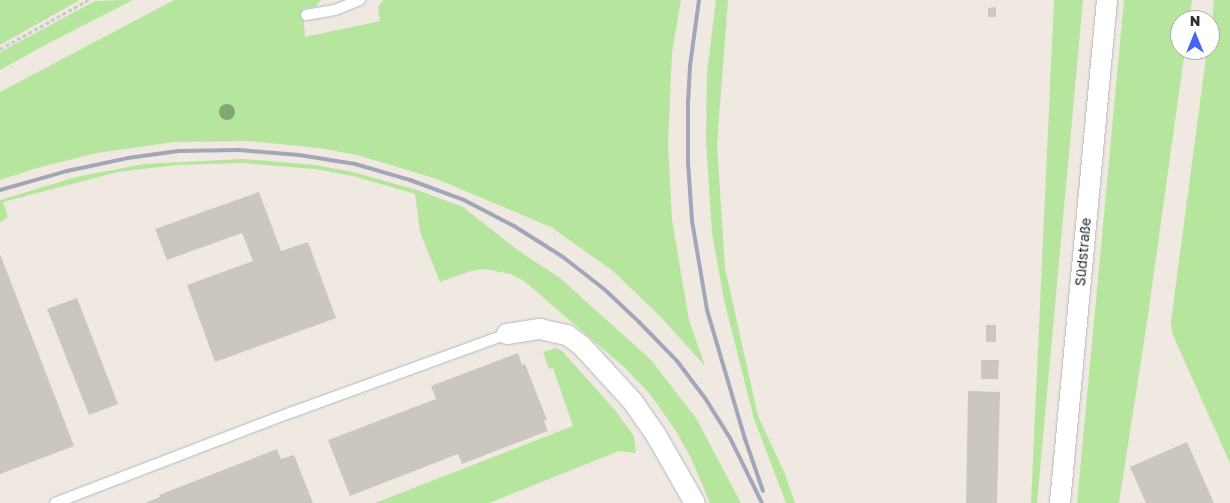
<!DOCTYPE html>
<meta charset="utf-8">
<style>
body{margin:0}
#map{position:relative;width:1230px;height:503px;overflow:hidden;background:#efe9e1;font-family:"Golos Text",sans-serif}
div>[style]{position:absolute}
.green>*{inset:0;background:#b6e59e}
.building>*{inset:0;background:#cbc7bf}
.path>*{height:3px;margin-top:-1.5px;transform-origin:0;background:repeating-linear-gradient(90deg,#c9c9c9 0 4px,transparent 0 6.5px)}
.roads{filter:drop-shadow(0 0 1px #b4b7c1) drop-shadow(0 0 1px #b4b7c1)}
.service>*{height:10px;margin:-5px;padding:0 5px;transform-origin:5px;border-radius:5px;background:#fff}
.minor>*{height:20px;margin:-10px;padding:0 10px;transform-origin:10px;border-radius:10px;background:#fff}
.rail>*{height:4px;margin:-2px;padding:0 2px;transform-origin:2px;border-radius:2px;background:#a3a6b8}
.trees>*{width:16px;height:16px;margin:-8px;border-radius:50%;background:#84a574}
span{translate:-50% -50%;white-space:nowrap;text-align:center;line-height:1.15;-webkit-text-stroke:4px #fff;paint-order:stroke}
.street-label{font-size:14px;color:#2e2e2e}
.north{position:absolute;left:1170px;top:10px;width:50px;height:50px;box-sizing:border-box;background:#fff;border:1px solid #ababab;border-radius:50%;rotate:0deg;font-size:14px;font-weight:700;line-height:20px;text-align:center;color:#2e2e2e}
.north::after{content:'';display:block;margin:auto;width:18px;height:22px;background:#4264fb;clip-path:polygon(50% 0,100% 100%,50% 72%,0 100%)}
</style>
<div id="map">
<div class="green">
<i style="clip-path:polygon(0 0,80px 0,0 45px)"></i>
<i style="clip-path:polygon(133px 0,47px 44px,0 70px,0 52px,95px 1px)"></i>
<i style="clip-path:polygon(174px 0,321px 0,315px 7px,303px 9px,305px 37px,380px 21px,378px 7px,383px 0,681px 0,672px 53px,668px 144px,672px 220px,689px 320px,705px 366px,662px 318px,613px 271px,551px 227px,434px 178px,357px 155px,319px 148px,248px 141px,174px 142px,97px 153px,37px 168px,0 180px,0 92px)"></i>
<i style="clip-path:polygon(716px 0,728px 0,717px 145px,725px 268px,758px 416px,785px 474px,795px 503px,786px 503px,754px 419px,724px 300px,712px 233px,706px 141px,707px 72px)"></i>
<i style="clip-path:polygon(1054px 0,1083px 0,1037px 503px,1031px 503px)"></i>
<i style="clip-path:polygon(1124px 0,1192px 0,1189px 20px,1180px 20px,1180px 50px,1185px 50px,1147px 322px,1119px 503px,1077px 503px)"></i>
<i style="clip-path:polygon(1214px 0,1230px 0,1230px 463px,1172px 333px,1171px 321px,1207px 50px,1210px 50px)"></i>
<i style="clip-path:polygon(244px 159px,315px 165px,353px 172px,417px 190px,463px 207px,519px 251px,560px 278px,651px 360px,696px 418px,741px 503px,710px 503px,690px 456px,674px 428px,650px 394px,624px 367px,524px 281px,511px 274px,484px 269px,471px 271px,440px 282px,420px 232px,415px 194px,353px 176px,315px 169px,243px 163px,176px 165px,118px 172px,3px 202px,8px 217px,0 222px,0 200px,76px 177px,144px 164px)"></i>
<i style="clip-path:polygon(556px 348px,562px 351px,614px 409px,634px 436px,636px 453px,619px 451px,489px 503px,375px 503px,573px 426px,553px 368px,549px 369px,543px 352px)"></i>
</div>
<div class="building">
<i style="clip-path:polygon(996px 7px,996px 17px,988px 17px,988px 8px)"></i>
<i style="clip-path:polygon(259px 192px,281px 251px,308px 242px,336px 318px,215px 362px,187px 285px,253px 261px,242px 233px,167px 260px,155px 229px)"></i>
<i style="clip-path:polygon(0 254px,74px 446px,0 474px)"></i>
<i style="clip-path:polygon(77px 298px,118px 404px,89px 415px,47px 309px)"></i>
<i style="clip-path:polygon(986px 325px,996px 325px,996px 342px,986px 342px)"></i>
<i style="clip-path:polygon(518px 353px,522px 365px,525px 364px,547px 420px,544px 421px,548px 431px,462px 464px,458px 454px,350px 496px,328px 440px,436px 399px,431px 386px)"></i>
<i style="clip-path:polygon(981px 360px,999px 360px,998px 379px,981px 379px)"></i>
<i style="clip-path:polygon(968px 391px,1000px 392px,997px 503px,966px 503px)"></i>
<i style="clip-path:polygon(1187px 442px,1214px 503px,1146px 503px,1130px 467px)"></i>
<i style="clip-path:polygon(277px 449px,281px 459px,294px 455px,313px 503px,145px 503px,160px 497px,159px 495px)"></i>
</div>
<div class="path">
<i style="left:0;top:49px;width:101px;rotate:-29.1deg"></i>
</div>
<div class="roads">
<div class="service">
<i style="left:306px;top:15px;width:29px;rotate:-10deg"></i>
<i style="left:335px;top:10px;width:27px;rotate:-22deg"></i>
<i style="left:55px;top:503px;width:252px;rotate:-21deg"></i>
<i style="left:290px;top:413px;width:231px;rotate:-20deg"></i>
</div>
<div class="minor">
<i style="left:507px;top:334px;width:33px;rotate:-9deg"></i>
<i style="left:540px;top:329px;width:28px;rotate:13deg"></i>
<i style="left:567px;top:335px;width:17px;rotate:36deg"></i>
<i style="left:581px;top:345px;width:77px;rotate:47.6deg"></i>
<i style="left:633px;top:402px;width:40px;rotate:55.1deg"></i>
<i style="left:656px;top:435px;width:78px;rotate:60.2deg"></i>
<i style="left:1060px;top:503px;width:505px;rotate:-84.66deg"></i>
</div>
</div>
<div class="rail">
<i style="left:699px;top:0;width:67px;rotate:97.8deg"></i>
<i style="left:690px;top:66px;width:35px;rotate:93deg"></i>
<i style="left:688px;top:101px;width:61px;rotate:90deg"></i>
<i style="left:688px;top:162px;width:59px;rotate:86.1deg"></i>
<i style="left:692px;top:221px;width:90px;rotate:80.4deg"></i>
<i style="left:707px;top:310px;width:131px;rotate:73.6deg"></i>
<i style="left:744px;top:436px;width:58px;rotate:70.9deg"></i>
<i style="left:0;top:190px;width:70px;rotate:-15.8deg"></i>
<i style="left:67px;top:171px;width:62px;rotate:-12deg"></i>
<i style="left:128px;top:158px;width:51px;rotate:-7.8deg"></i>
<i style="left:179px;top:151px;width:60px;rotate:-1deg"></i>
<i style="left:239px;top:150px;width:60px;rotate:4.8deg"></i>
<i style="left:299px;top:155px;width:57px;rotate:9.1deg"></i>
<i style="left:355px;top:164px;width:57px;rotate:16.2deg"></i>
<i style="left:410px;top:180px;width:58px;rotate:20.3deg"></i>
<i style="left:464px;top:200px;width:56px;rotate:27.5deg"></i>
<i style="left:514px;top:226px;width:58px;rotate:32.3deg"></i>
<i style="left:563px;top:257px;width:52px;rotate:38deg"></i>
<i style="left:604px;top:289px;width:48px;rotate:43.3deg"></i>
<i style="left:639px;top:322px;width:54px;rotate:45.7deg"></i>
<i style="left:677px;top:361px;width:46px;rotate:52.9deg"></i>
<i style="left:705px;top:398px;width:47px;rotate:58deg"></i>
<i style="left:730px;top:438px;width:72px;rotate:63.8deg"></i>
</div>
<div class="trees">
<i style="left:227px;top:112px"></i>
</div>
<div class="street-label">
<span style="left:1083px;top:252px;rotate:-85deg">Südstraße</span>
</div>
<div class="north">N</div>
</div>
